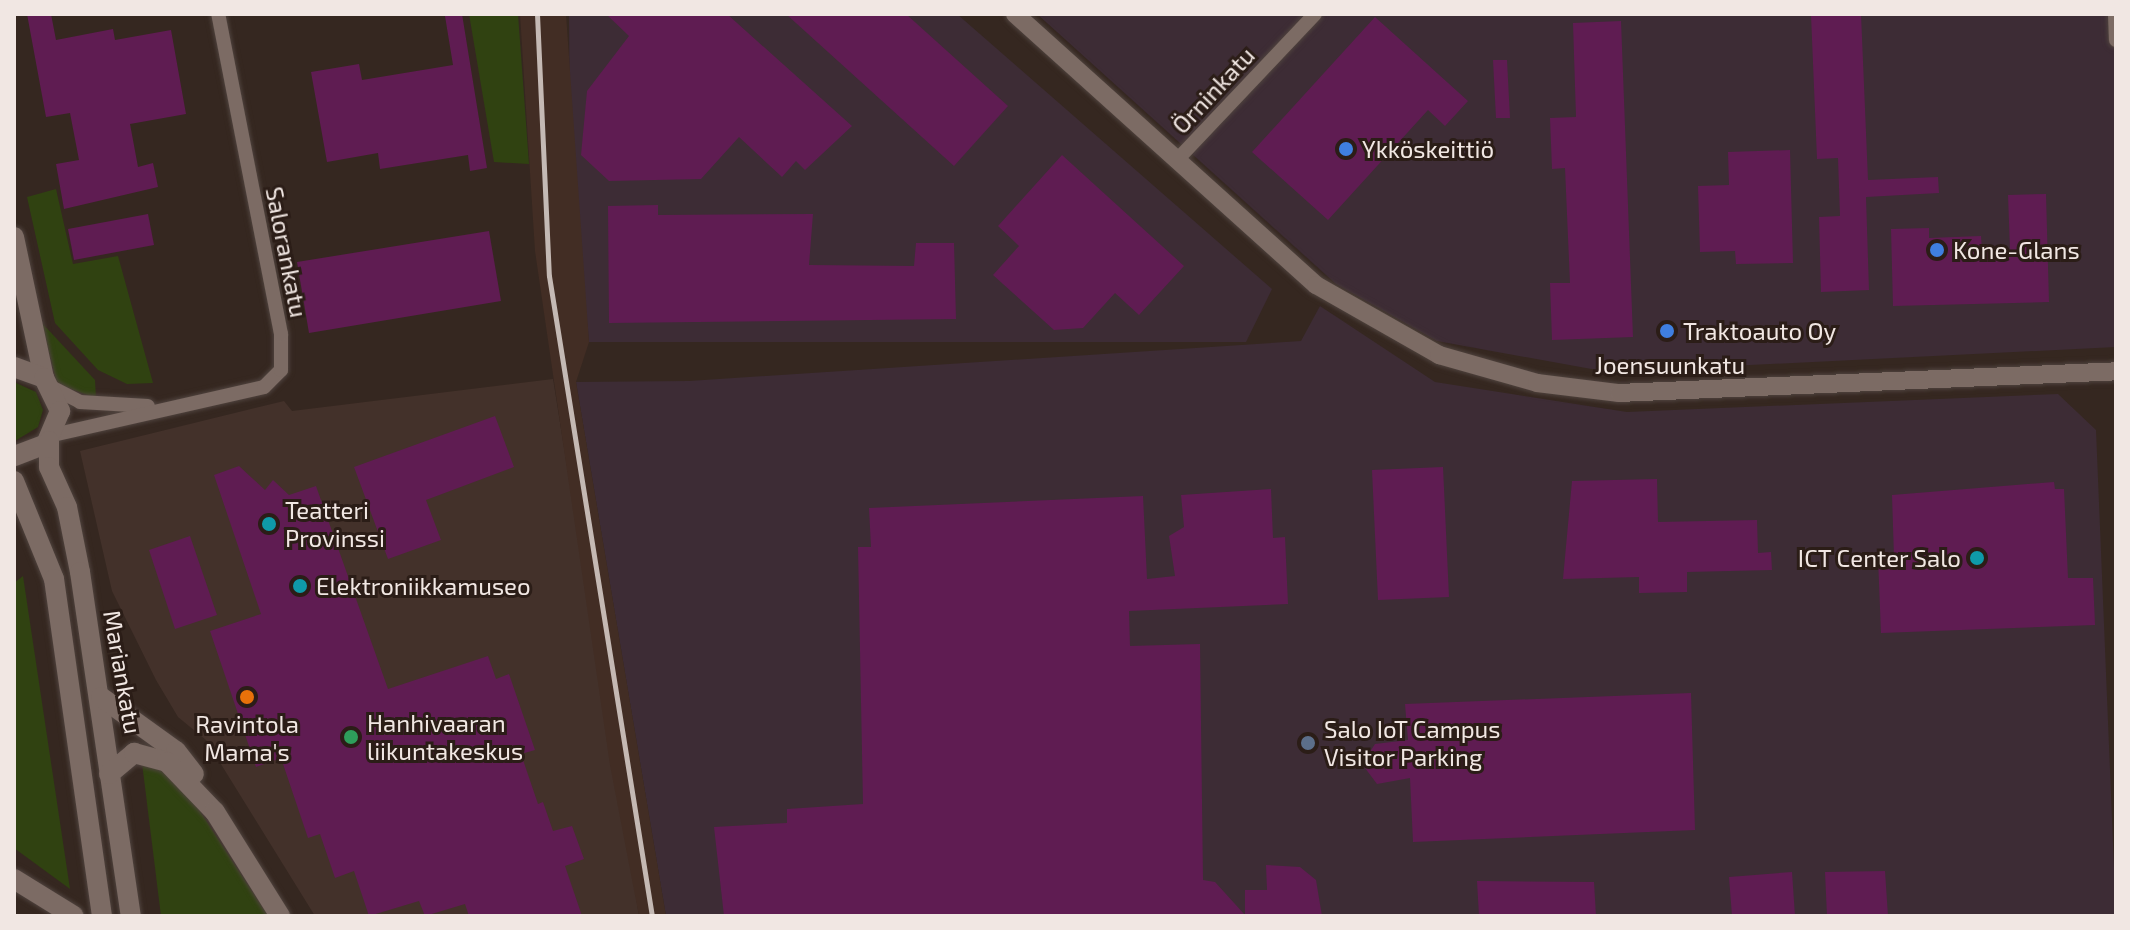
<!DOCTYPE html>
<meta charset="utf-8">
<style>
body{margin:0}
#map{position:relative;width:2130px;height:930px;overflow:hidden;background:#352720;font-family:"Exo 2",sans-serif}
div>[style]{position:absolute}
.commercial>*{inset:0;background:#43312a}
.industrial>*{inset:0;background:#3d2c35}
.built>*{inset:0;background:#422d24}
.green>*{inset:0;background:#304211}
.building>*{inset:0;background:#5f1c52}
.roads{filter:drop-shadow(0 0 2px #4f433e) drop-shadow(0 0 2px #4f433e)}
.minor>*{height:14px;margin:-7px;padding:0 7px;transform-origin:7px;border-radius:7px;background:#7c6b64}
.tertiary>*{height:18px;margin:-9px;padding:0 9px;transform-origin:9px;border-radius:9px;background:#7c6b64}
.secondary>*{height:20px;margin:-10px;padding:0 10px;transform-origin:10px;border-radius:10px;background:#7c6b64}
.rail>*{height:5px;margin:-2.5px;padding:0 2.5px;transform-origin:2.5px;border-radius:2.5px;background:#c4b9b4}
.dots>*{width:22px;height:22px;translate:-50% -50%;box-sizing:border-box;border:4px solid #2b1d17;border-radius:50%}
span{translate:-50% -50%;white-space:nowrap;text-align:center;line-height:1.15;-webkit-text-stroke:6px #2b1d17;paint-order:stroke}
.street-label{font-size:24px;color:#f1e7e3}
.poi-label{font-size:24px;color:#f1e7e3}
.left{translate:0 -50%;text-align:left}
.right{translate:-100% -50%;text-align:right}
.frame{position:absolute;inset:0;border:16px solid #f1e7e3;pointer-events:none}
</style>
<div id="map">
<div class="commercial">
<i style="clip-path:polygon(553px 379px,639px 916px,315px 916px,206px 740px,178px 717px,156px 680px,112px 591px,80px 451px,284px 401px,292px 411px)"></i>
</div>
<div class="industrial">
<i style="clip-path:polygon(569px 14px,957px 14px,1272px 289px,1246px 342px,589px 342px,570px 141px)"></i>
<i style="clip-path:polygon(1037px 14px,2116px 14px,2116px 347px,1608px 372px,1437px 341px,1336px 284px)"></i>
<i style="clip-path:polygon(1320px 306px,1435px 382px,1627px 412px,2058px 394px,2096px 430px,2116px 916px,666px 916px,576px 382px,689px 381px,1301px 341px)"></i>
</div>
<div class="built">
<i style="clip-path:polygon(520px 14px,566px 14px,589px 342px,576px 382px,666px 916px,639px 916px,610px 765px,535px 251px)"></i>
</div>
<div class="green">
<i style="clip-path:polygon(469px 14px,518px 14px,529px 164px,494px 162px)"></i>
<i style="clip-path:polygon(56px 189px,73px 264px,118px 256px,153px 383px,127px 384px,98px 370px,55px 323px,27px 197px)"></i>
<i style="clip-path:polygon(42px 323px,95px 380px,96px 398px,57px 384px)"></i>
<i style="clip-path:polygon(14px 382px,36px 392px,43px 410px,38px 427px,15px 441px)"></i>
<i style="clip-path:polygon(23px 576px,70px 889px,14px 848px,14px 583px)"></i>
<i style="clip-path:polygon(142px 763px,168px 772px,194px 802px,268px 916px,161px 916px)"></i>
</div>
<div class="building">
<i style="clip-path:polygon(27px 14px,51px 14px,56px 40px,113px 29px,115px 40px,171px 30px,186px 114px,130px 124px,138px 167px,153px 163px,158px 187px,64px 209px,56px 164px,79px 160px,70px 113px,46px 117px)"></i>
<i style="clip-path:polygon(462px 14px,487px 168px,470px 171px,468px 155px,380px 169px,378px 153px,327px 162px,311px 72px,359px 64px,362px 80px,453px 65px,445px 16px)"></i>
<i style="clip-path:polygon(606px 14px,727px 14px,852px 126px,805px 170px,796px 161px,782px 177px,739px 137px,701px 179px,609px 181px,581px 155px,587px 91px,629px 36px)"></i>
<i style="clip-path:polygon(786px 14px,906px 14px,1008px 106px,954px 166px)"></i>
<i style="clip-path:polygon(1861px 14px,1868px 180px,1938px 177px,1939px 193px,1866px 197px,1869px 290px,1821px 292px,1819px 217px,1840px 216px,1838px 158px,1817px 159px,1811px 15px)"></i>
<i style="clip-path:polygon(1375px 17px,1468px 101px,1445px 126px,1428px 110px,1328px 220px,1252px 152px)"></i>
<i style="clip-path:polygon(1621px 21px,1633px 337px,1552px 340px,1550px 283px,1570px 283px,1565px 168px,1552px 169px,1550px 118px,1576px 117px,1573px 23px)"></i>
<i style="clip-path:polygon(1493px 60px,1507px 60px,1510px 118px,1496px 118px)"></i>
<i style="clip-path:polygon(1790px 150px,1793px 263px,1736px 264px,1735px 251px,1700px 252px,1698px 186px,1729px 185px,1728px 152px)"></i>
<i style="clip-path:polygon(1062px 155px,1184px 266px,1139px 315px,1115px 293px,1083px 328px,1054px 330px,993px 275px,1019px 246px,998px 226px)"></i>
<i style="clip-path:polygon(2046px 194px,2049px 302px,1893px 306px,1891px 229px,1929px 228px,1929px 238px,1981px 236px,1982px 251px,2010px 250px,2008px 195px)"></i>
<i style="clip-path:polygon(658px 205px,658px 215px,813px 214px,809px 265px,914px 266px,916px 243px,954px 243px,956px 319px,609px 323px,608px 206px)"></i>
<i style="clip-path:polygon(148px 214px,154px 245px,74px 260px,68px 229px)"></i>
<i style="clip-path:polygon(489px 231px,501px 301px,309px 333px,297px 262px)"></i>
<i style="clip-path:polygon(495px 416px,514px 467px,426px 500px,441px 540px,388px 559px,354px 467px)"></i>
<i style="clip-path:polygon(239px 466px,265px 490px,273px 480px,289px 495px,316px 486px,388px 689px,488px 656px,496px 679px,509px 674px,535px 750px,521px 754px,538px 804px,543px 802px,553px 831px,572px 826px,584px 859px,565px 866px,582px 916px,469px 916px,465px 904px,425px 916px,419px 901px,369px 916px,354px 871px,335px 878px,320px 834px,308px 838px,281px 758px,256px 767px,210px 631px,261px 614px,214px 475px)"></i>
<i style="clip-path:polygon(1443px 467px,1449px 597px,1378px 600px,1372px 470px)"></i>
<i style="clip-path:polygon(1657px 479px,1658px 522px,1757px 520px,1758px 553px,1771px 552px,1772px 570px,1687px 572px,1687px 592px,1639px 593px,1639px 577px,1563px 579px,1572px 481px)"></i>
<i style="clip-path:polygon(2054px 482px,2055px 489px,2064px 489px,2068px 578px,2093px 578px,2095px 625px,1881px 633px,1878px 558px,1894px 557px,1892px 495px)"></i>
<i style="clip-path:polygon(1271px 489px,1273px 538px,1285px 537px,1288px 604px,1129px 611px,1130px 646px,1200px 644px,1203px 880px,1215px 882px,1245px 915px,1245px 890px,1267px 890px,1266px 865px,1300px 867px,1316px 880px,1322px 916px,724px 916px,714px 827px,787px 823px,787px 809px,863px 804px,858px 547px,871px 547px,869px 508px,1143px 496px,1147px 579px,1175px 576px,1169px 536px,1184px 527px,1181px 495px)"></i>
<i style="clip-path:polygon(190px 536px,217px 615px,175px 629px,149px 550px)"></i>
<i style="clip-path:polygon(1691px 693px,1695px 830px,1413px 842px,1410px 778px,1377px 784px,1362px 764px,1375px 744px,1408px 740px,1405px 704px)"></i>
<i style="clip-path:polygon(1885px 871px,1888px 916px,1827px 916px,1825px 872px)"></i>
<i style="clip-path:polygon(1792px 872px,1795px 916px,1732px 916px,1729px 877px)"></i>
<i style="clip-path:polygon(1477px 881px,1594px 882px,1596px 916px,1479px 916px)"></i>
</div>
<div class="roads">
<div class="minor">
<i style="left:2115px;top:14px;width:26px;rotate:88deg"></i>
<i style="left:1176px;top:161px;width:202px;rotate:-46.6deg"></i>
<i style="left:53px;top:388px;width:30px;rotate:27deg"></i>
<i style="left:80px;top:402px;width:68px;rotate:3.4deg"></i>
<i style="left:53px;top:435px;width:216px;rotate:-12.8deg"></i>
<i style="left:264px;top:387px;width:24px;rotate:-45deg"></i>
<i style="left:281px;top:370px;width:36px;rotate:-90deg"></i>
<i style="left:281px;top:334px;width:326px;rotate:-101.1deg"></i>
</div>
<div class="tertiary">
<i style="left:1015px;top:14px;width:405px;rotate:42deg"></i>
<i style="left:1316px;top:285px;width:142px;rotate:29.6deg"></i>
<i style="left:1439px;top:355px;width:102px;rotate:15.9deg"></i>
<i style="left:1537px;top:383px;width:83px;rotate:7deg"></i>
<i style="left:1619px;top:393px;width:497px;rotate:-2.5deg"></i>
</div>
<div class="secondary">
<i style="left:14px;top:237px;width:144px;rotate:78deg"></i>
<i style="left:14px;top:367px;width:32px;rotate:20deg"></i>
<i style="left:44px;top:378px;width:37px;rotate:64deg"></i>
<i style="left:60px;top:411px;width:36px;rotate:113deg"></i>
<i style="left:46px;top:444px;width:34px;rotate:159deg"></i>
<i style="left:49px;top:441px;width:26px;rotate:90deg"></i>
<i style="left:49px;top:467px;width:44px;rotate:65.8deg"></i>
<i style="left:67px;top:507px;width:66px;rotate:78.7deg"></i>
<i style="left:80px;top:572px;width:348px;rotate:81.6deg"></i>
<i style="left:14px;top:481px;width:106px;rotate:67.8deg"></i>
<i style="left:54px;top:579px;width:340px;rotate:81.9deg"></i>
<i style="left:101px;top:697px;width:92px;rotate:35.8deg"></i>
<i style="left:176px;top:751px;width:29px;rotate:52deg"></i>
<i style="left:109px;top:774px;width:33px;rotate:-40deg"></i>
<i style="left:134px;top:753px;width:34px;rotate:15deg"></i>
<i style="left:167px;top:762px;width:69px;rotate:46.2deg"></i>
<i style="left:215px;top:812px;width:123px;rotate:58deg"></i>
<i style="left:14px;top:879px;width:70px;rotate:31.7deg"></i>
</div>
</div>
<div class="rail">
<i style="left:537px;top:14px;width:262px;rotate:87.4deg"></i>
<i style="left:549px;top:276px;width:648px;rotate:80.86deg"></i>
</div>
<div class="dots">
<i style="left:1346px;top:149px;background:#3f7fe0"></i>
<i style="left:1937px;top:250px;background:#3f7fe0"></i>
<i style="left:1667px;top:331px;background:#3f7fe0"></i>
<i style="left:269px;top:524px;background:#0f9aa8"></i>
<i style="left:1977px;top:558px;background:#0f9aa8"></i>
<i style="left:300px;top:586px;background:#0f9aa8"></i>
<i style="left:247px;top:697px;background:#e8710a"></i>
<i style="left:351px;top:737px;background:#2e9e5b"></i>
<i style="left:1308px;top:743px;background:#5c6f8a"></i>
</div>
<div class="street-label">
<span style="left:1213px;top:90px;rotate:-47deg">Örninkatu</span>
<span style="left:287px;top:252px;rotate:79deg">Salorankatu</span>
<span style="left:1670px;top:365px">Joensuunkatu</span>
<span style="left:123px;top:672px;rotate:80deg">Mariankatu</span>
</div>
<div class="poi-label">
<span class="left" style="left:1362px;top:149px">Ykköskeittiö</span>
<span class="left" style="left:1953px;top:250px">Kone-Glans</span>
<span class="left" style="left:1683px;top:331px">Traktoauto Oy</span>
<span class="left" style="left:285px;top:524px">Teatteri<br>Provinssi</span>
<span class="right" style="left:1961px;top:558px">ICT Center Salo</span>
<span class="left" style="left:316px;top:586px">Elektroniikkamuseo</span>
<span class="left" style="left:367px;top:737px">Hanhivaaran<br>liikuntakeskus</span>
<span style="left:247px;top:738px">Ravintola<br>Mama's</span>
<span class="left" style="left:1324px;top:743px">Salo IoT Campus<br>Visitor Parking</span>
</div>
<div class="frame"></div>
</div>
